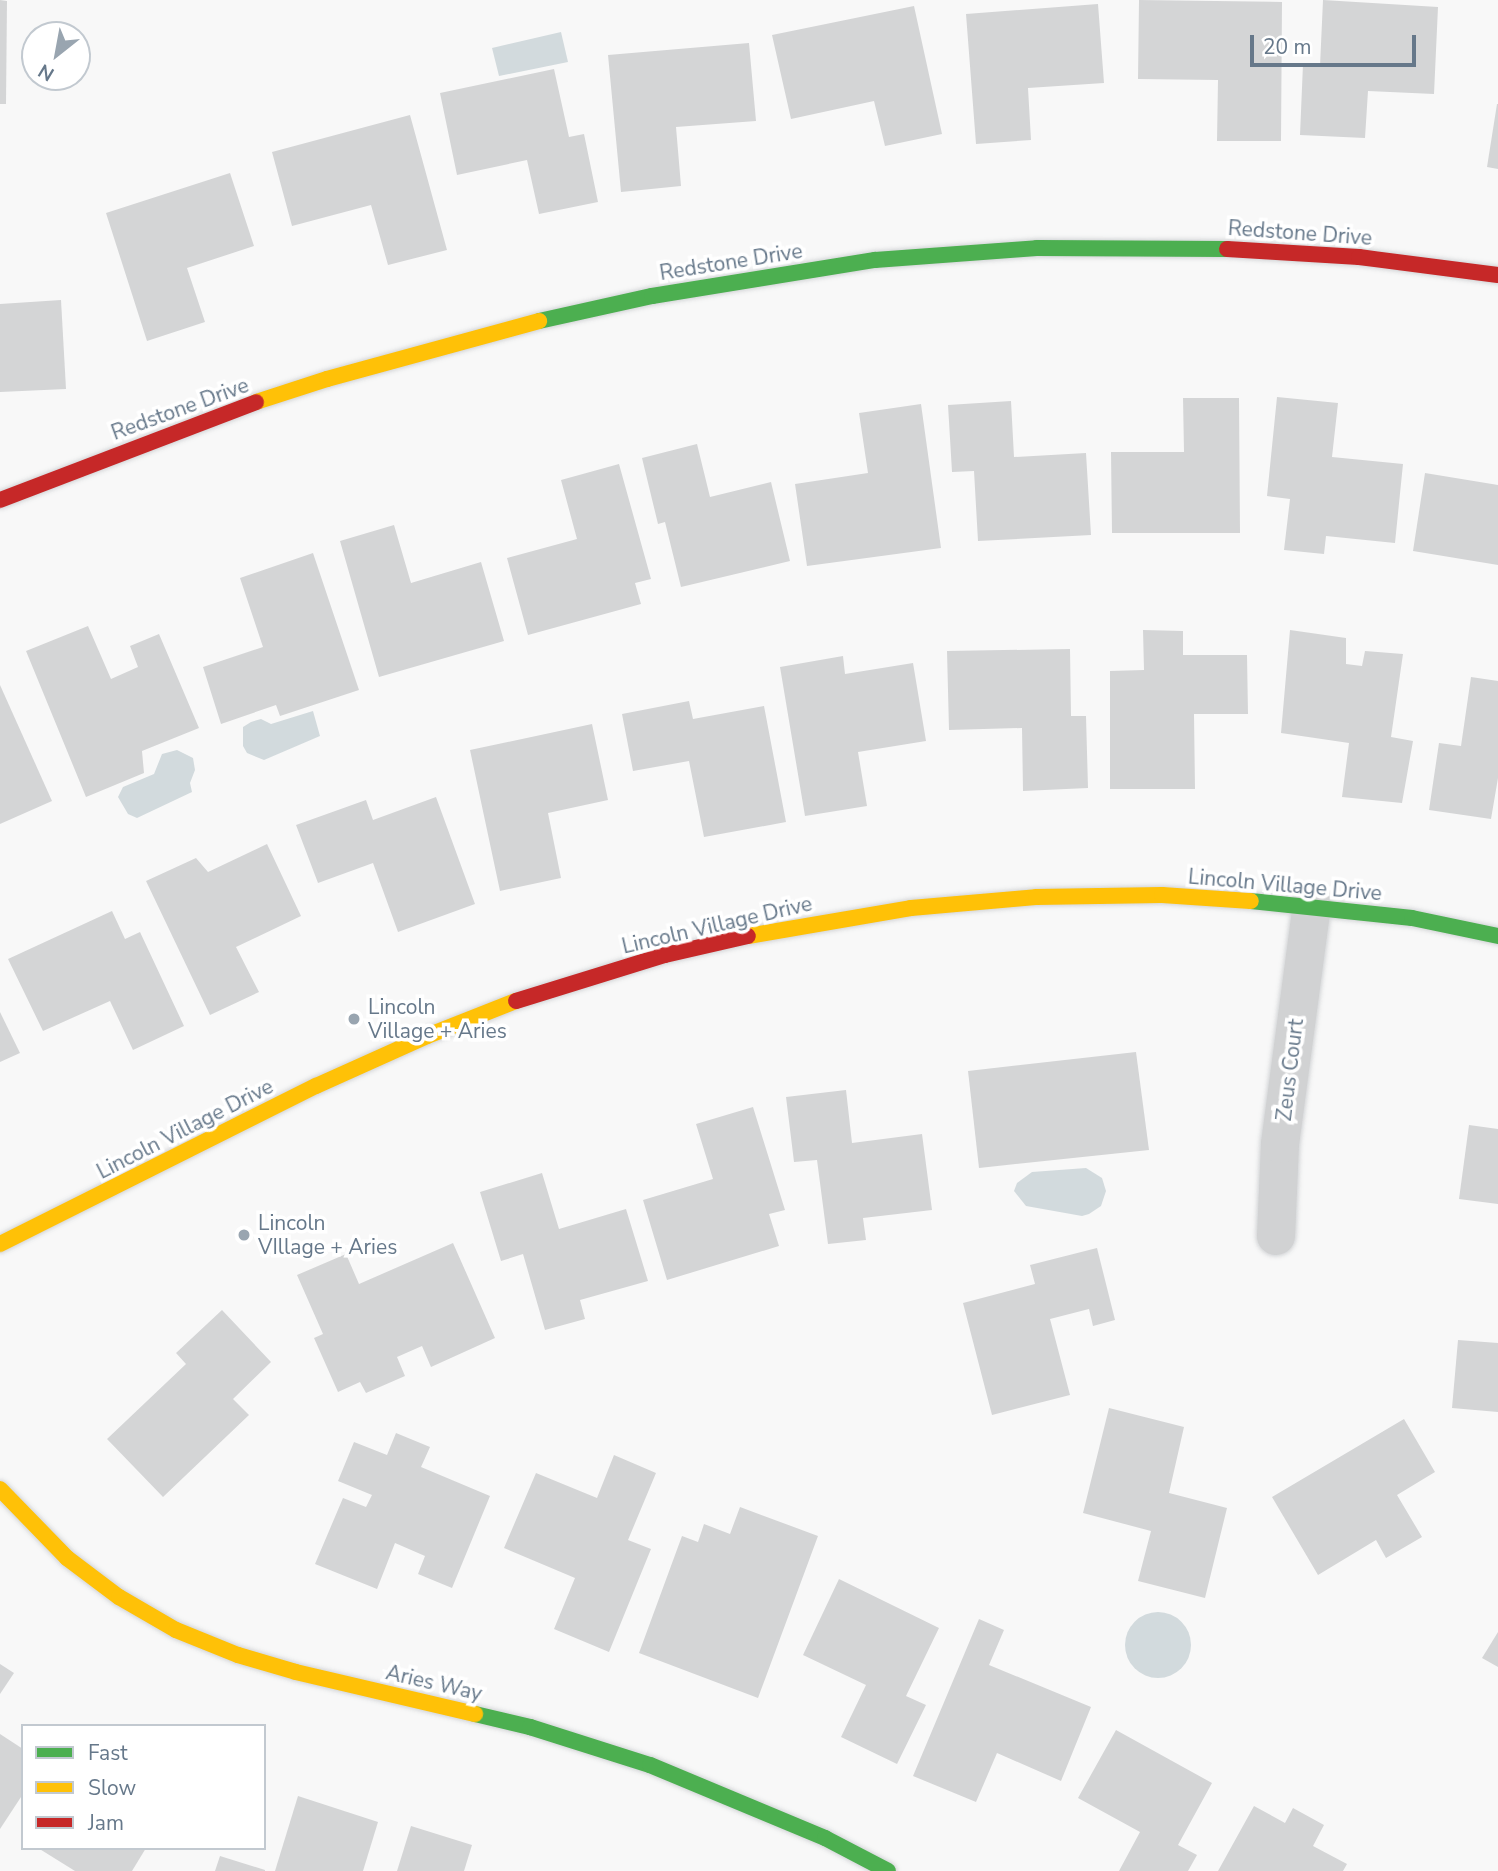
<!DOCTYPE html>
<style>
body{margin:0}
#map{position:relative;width:1498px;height:1871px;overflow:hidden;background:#f8f8f8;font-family:"Nunito Sans",sans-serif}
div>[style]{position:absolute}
.water>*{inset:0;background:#d2dadd}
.round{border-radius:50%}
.building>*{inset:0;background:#d4d5d6}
.roads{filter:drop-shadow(0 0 2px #d3d5d7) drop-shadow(0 0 2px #d3d5d7)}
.street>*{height:38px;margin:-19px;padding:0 19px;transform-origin:19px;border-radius:19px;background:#d1d2d3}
.fast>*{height:16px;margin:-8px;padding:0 8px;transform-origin:8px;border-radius:8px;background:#4caf50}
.slow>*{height:16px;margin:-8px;padding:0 8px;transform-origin:8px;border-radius:8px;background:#ffc107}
.jam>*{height:16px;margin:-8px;padding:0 8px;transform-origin:8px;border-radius:8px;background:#c62828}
.dots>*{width:19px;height:19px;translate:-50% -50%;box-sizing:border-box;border:4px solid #fff;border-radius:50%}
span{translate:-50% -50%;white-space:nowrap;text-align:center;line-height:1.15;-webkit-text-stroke:7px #fff;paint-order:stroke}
.street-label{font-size:21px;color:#66788a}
.poi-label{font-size:21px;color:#66788a}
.left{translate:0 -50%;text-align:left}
.legend{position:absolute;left:21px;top:1724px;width:245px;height:126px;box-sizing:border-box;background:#fff;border:2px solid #c2c9d0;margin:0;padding:9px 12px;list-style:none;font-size:21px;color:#66788a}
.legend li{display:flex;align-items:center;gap:14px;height:35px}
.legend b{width:35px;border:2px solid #c2c9d0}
.north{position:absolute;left:21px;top:21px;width:70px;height:70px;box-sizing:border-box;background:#fff;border:2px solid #c2c9d0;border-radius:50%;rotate:211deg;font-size:19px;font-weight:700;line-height:28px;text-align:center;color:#66788a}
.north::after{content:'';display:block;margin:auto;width:24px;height:32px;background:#99a5b0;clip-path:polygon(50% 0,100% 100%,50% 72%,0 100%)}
.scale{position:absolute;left:1250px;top:35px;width:166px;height:32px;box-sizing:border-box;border:4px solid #66788a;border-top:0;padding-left:9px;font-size:21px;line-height:24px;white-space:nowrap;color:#66788a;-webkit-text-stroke:5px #fff;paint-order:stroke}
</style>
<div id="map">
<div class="water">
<i style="clip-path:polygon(561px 32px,568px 62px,499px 76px,492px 48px)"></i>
<i style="clip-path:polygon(313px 711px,320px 736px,264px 760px,247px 753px,243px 746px,243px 727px,251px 722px,261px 719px,271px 724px)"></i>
<i style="clip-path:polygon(177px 750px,193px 758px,195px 770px,190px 783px,192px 792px,137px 818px,128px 814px,118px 797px,123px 787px,154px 774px,162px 754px)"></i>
<i style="clip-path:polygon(1086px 1168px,1102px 1178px,1106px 1191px,1101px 1206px,1089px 1214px,1082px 1216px,1026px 1206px,1014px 1191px,1017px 1183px,1032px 1172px)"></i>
<i class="round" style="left:1125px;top:1612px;width:66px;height:66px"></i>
</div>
<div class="building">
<i style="clip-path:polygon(0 0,7px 1px,6px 104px,0 104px)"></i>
<i style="clip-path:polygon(1139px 0,1282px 2px,1281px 141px,1217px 141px,1218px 80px,1138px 79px)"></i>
<i style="clip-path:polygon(1323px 0,1438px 7px,1434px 94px,1368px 91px,1365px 138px,1300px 135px,1303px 64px,1320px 66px)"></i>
<i style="clip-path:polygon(1098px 4px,1104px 83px,1028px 88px,1031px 140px,976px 144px,966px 14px)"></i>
<i style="clip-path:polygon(914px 6px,942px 134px,885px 146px,874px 101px,791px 119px,772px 35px)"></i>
<i style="clip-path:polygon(749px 43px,756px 121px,676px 127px,681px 186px,621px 192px,608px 55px)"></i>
<i style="clip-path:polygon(554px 69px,569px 137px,584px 134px,598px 202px,539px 214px,527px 160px,457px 175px,440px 93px)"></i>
<i style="clip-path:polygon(1497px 104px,1498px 104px,1498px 169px,1487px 167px)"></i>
<i style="clip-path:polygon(410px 115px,447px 250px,388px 265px,371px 205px,292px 226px,272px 152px)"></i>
<i style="clip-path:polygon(230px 173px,254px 246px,187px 268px,205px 322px,147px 341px,106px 213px)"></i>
<i style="clip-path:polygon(61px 300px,66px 389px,0 392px,0 304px)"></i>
<i style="clip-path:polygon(1277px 397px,1338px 403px,1332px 457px,1403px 464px,1395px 543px,1326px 536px,1324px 554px,1284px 550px,1290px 499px,1267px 496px)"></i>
<i style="clip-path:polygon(1183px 398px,1239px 398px,1240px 533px,1112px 533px,1111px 452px,1184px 452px)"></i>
<i style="clip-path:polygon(1011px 401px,1014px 457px,1086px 453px,1091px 535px,978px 541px,974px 471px,952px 472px,948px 405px)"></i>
<i style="clip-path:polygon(921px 404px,941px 548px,807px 566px,795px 484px,868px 473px,859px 413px)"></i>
<i style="clip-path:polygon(697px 444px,710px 497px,771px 482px,790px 561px,681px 587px,665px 522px,658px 524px,642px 458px)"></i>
<i style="clip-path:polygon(619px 464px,651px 579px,635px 583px,641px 604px,528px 635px,507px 558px,577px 539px,561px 480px)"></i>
<i style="clip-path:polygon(1425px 473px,1498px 485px,1498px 565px,1413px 551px)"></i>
<i style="clip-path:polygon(394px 525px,411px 583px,481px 562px,504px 641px,379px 677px,340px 541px)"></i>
<i style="clip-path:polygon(313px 553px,359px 690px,280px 716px,276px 705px,221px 724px,203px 667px,263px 647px,240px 578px)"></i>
<i style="clip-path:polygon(88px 626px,111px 679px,138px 667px,130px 646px,159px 634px,199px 728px,142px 751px,144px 773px,86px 797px,26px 651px)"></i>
<i style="clip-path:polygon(1143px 630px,1183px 631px,1183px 655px,1247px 655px,1248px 714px,1194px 714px,1195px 789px,1110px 789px,1110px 671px,1144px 670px)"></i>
<i style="clip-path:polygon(1290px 630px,1346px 638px,1346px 664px,1362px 666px,1365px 651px,1403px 654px,1391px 737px,1413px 741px,1402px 803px,1342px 797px,1349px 743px,1281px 733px)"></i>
<i style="clip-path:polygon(1070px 649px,1071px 716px,1086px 716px,1088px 788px,1023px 791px,1022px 728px,949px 730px,947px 651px)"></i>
<i style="clip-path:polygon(843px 656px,845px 674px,913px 663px,926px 741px,858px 752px,867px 806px,805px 816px,780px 667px)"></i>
<i style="clip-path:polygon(1471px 677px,1498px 681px,1498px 778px,1491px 819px,1429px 810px,1439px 743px,1461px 746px)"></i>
<i style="clip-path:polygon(0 685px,52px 801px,0 824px)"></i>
<i style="clip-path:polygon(689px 701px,693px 719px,764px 706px,786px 822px,704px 837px,689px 761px,633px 771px,622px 714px)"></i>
<i style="clip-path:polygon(592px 724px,608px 800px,548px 813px,561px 878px,500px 891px,470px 750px)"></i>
<i style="clip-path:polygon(436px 797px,475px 904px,398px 932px,373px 863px,318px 883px,296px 825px,366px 800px,373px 820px)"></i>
<i style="clip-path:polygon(267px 844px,301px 916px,236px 947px,259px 992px,210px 1015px,146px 881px,196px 858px,208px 872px)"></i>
<i style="clip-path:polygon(112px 911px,125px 939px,140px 932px,184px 1026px,133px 1050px,110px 1001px,43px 1031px,8px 959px)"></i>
<i style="clip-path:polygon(0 1012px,20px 1053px,0 1062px)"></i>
<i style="clip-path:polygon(1136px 1052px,1149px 1150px,979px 1168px,968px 1071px)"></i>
<i style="clip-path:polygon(846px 1090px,852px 1143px,922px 1134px,932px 1210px,863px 1218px,866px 1240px,828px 1244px,817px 1160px,794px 1162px,786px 1097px)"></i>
<i style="clip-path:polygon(753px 1107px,785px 1210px,769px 1214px,779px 1246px,667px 1280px,643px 1200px,713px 1179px,696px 1124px)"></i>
<i style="clip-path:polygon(1469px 1125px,1498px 1129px,1498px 1204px,1459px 1199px)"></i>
<i style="clip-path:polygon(542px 1173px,559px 1229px,626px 1209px,648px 1281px,580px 1300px,585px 1319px,545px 1330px,523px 1254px,501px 1261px,480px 1192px)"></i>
<i style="clip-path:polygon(453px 1243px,495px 1338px,431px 1367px,422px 1346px,397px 1357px,405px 1376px,366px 1393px,360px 1382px,338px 1392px,314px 1338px,323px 1334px,297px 1275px,346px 1254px,359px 1284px)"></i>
<i style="clip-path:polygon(1097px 1248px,1115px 1320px,1093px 1326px,1089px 1309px,1050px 1319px,1070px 1395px,992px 1415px,963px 1303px,1035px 1284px,1030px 1265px)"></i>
<i style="clip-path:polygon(222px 1310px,271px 1362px,233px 1399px,249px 1415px,163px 1497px,107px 1439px,186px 1364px,176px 1353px)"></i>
<i style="clip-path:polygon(1458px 1340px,1498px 1343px,1498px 1412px,1452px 1408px)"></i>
<i style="clip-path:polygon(1109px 1408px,1184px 1427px,1169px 1493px,1227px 1508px,1205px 1598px,1138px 1581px,1151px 1531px,1083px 1513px)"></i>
<i style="clip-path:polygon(1404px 1419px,1435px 1472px,1397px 1495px,1422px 1537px,1386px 1558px,1376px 1540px,1318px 1575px,1272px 1497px)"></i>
<i style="clip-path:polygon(396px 1433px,430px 1447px,421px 1467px,490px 1496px,452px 1588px,418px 1574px,425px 1556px,395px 1543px,377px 1589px,315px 1564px,343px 1498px,366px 1507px,372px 1495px,338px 1481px,354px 1442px,387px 1455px)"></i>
<i style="clip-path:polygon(614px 1455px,656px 1473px,628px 1540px,651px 1549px,609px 1652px,554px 1629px,575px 1578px,504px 1548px,536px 1473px,597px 1498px)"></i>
<i style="clip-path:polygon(740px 1507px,818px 1536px,758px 1698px,639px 1653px,682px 1536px,698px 1542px,704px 1524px,730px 1534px)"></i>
<i style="clip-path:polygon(839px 1579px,939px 1628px,906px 1696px,926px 1705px,897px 1764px,841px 1737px,866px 1685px,803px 1655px)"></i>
<i style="clip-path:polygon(979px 1619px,1004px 1630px,989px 1665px,1091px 1707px,1061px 1781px,997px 1753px,976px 1802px,913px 1776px)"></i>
<i style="clip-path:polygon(1498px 1632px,1498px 1667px,1482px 1658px)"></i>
<i style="clip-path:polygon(0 1664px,14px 1673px,0 1694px)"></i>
<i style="clip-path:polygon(1116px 1730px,1212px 1783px,1178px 1845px,1197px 1855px,1188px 1871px,1119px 1871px,1140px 1832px,1078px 1798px)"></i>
<i style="clip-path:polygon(0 1734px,23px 1749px,23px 1794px,0 1829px)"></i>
<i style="clip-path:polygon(298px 1796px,378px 1822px,363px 1871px,275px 1871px)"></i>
<i style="clip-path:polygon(1254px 1806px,1285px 1823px,1293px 1808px,1324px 1825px,1313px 1846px,1347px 1864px,1343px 1871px,1218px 1871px)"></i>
<i style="clip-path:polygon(411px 1826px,472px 1845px,464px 1871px,397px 1871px)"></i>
<i style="clip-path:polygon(38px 1848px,146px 1848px,132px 1871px,75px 1871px)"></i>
<i style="clip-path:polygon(220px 1856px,265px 1870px,265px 1871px,215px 1871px)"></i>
</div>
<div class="roads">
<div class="street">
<i style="left:1276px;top:1236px;width:92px;rotate:-87.5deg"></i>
<i style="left:1280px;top:1144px;width:241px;rotate:-82.4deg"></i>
</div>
<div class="fast">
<i style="left:539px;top:321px;width:116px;rotate:-12.5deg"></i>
<i style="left:652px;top:296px;width:226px;rotate:-9.2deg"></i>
<i style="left:875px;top:260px;width:162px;rotate:-4.2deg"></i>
<i style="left:1037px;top:248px;width:190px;rotate:0.3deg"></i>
<i style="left:1251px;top:901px;width:162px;rotate:6deg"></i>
<i style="left:1412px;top:918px;width:88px;rotate:11.8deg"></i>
<i style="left:475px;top:1714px;width:57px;rotate:13.3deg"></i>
<i style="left:530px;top:1727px;width:126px;rotate:17.6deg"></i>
<i style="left:650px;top:1765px;width:190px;rotate:22.6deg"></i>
<i style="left:825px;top:1838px;width:71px;rotate:27.6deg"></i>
</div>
<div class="slow">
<i style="left:256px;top:402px;width:75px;rotate:-17.9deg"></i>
<i style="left:327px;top:379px;width:220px;rotate:-15.3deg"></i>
<i style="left:748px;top:936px;width:165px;rotate:-9.7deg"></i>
<i style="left:911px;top:908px;width:125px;rotate:-5deg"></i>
<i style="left:1036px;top:897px;width:126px;rotate:-0.9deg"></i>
<i style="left:1162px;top:895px;width:89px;rotate:3.9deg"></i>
<i style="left:0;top:1244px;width:353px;rotate:-26.6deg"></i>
<i style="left:316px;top:1086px;width:122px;rotate:-24.2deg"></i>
<i style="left:427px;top:1036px;width:96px;rotate:-21.5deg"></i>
<i style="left:0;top:1489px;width:96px;rotate:45.8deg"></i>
<i style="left:67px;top:1558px;width:65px;rotate:36.9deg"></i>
<i style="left:119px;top:1597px;width:66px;rotate:30.1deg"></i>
<i style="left:176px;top:1630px;width:67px;rotate:22deg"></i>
<i style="left:238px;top:1655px;width:60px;rotate:16.3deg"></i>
<i style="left:296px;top:1672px;width:184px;rotate:13.2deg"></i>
</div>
<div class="jam">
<i style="left:1227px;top:249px;width:132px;rotate:3.5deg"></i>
<i style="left:1359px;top:257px;width:140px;rotate:7.4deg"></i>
<i style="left:0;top:500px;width:274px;rotate:-20.9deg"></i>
<i style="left:516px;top:1001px;width:156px;rotate:-17.2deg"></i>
<i style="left:665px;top:955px;width:85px;rotate:-12.9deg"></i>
</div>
</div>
<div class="dots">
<i style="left:354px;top:1019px;background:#99a5b0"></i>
<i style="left:244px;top:1235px;background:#99a5b0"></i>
</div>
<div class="street-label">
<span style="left:1300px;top:233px;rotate:4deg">Redstone Drive</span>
<span style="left:731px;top:262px;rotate:-9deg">Redstone Drive</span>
<span style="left:180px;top:409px;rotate:-20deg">Redstone Drive</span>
<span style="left:1285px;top:885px;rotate:5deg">Lincoln Village Drive</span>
<span style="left:717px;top:925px;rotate:-13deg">Lincoln Village Drive</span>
<span style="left:1290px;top:1070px;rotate:-83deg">Zeus Court</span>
<span style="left:185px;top:1129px;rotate:-27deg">Lincoln Village Drive</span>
<span style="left:434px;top:1683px;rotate:13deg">Aries Way</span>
</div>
<div class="poi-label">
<span class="left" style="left:368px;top:1019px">Lincoln<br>Village + Aries</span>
<span class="left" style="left:258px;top:1235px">Lincoln<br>VIllage + Aries</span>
</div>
<ul class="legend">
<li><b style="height:9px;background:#4caf50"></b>Fast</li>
<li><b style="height:9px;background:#ffc107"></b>Slow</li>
<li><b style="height:9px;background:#c62828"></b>Jam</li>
</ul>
<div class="north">N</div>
<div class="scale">20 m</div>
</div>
